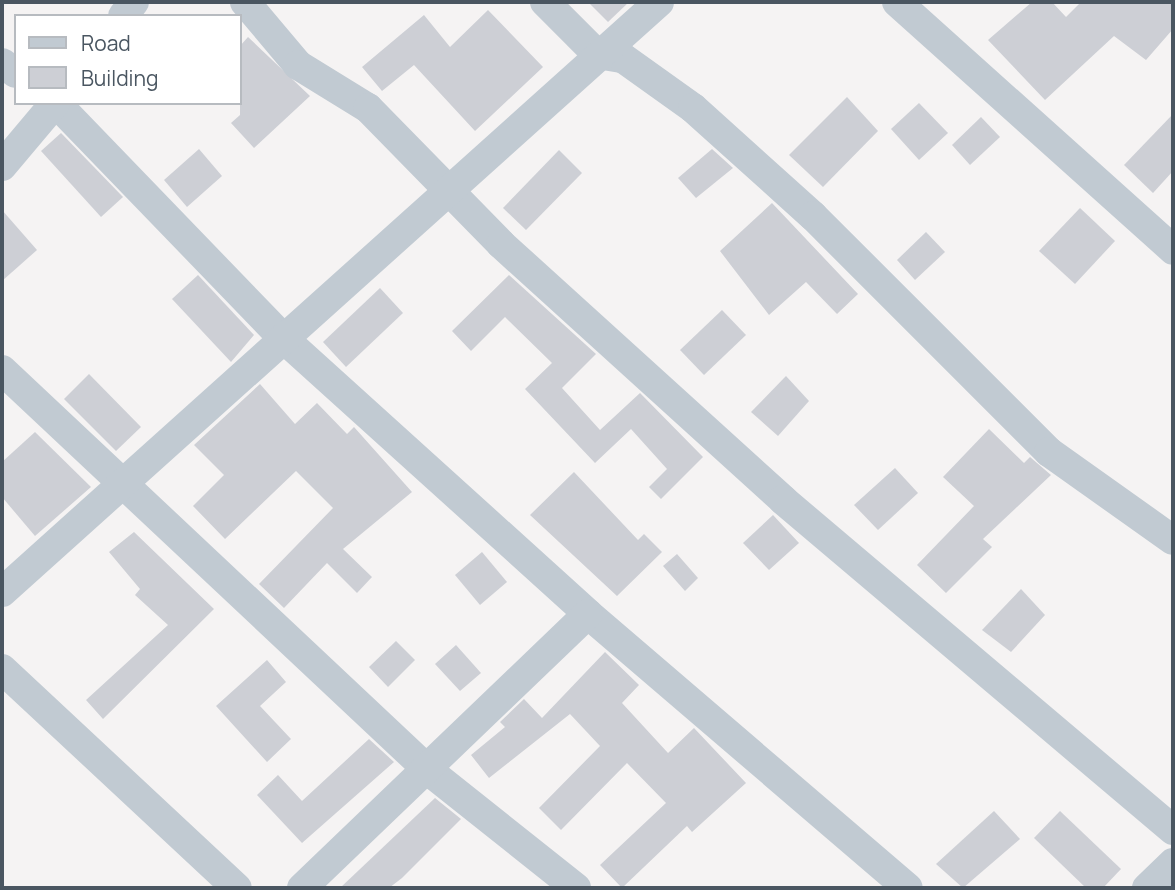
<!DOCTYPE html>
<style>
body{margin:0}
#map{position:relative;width:1175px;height:890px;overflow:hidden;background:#f5f3f3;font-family:Manrope,sans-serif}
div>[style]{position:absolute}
.building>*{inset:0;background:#cdcfd5}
.minor>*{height:30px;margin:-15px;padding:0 15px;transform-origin:15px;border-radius:15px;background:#c1cad2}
span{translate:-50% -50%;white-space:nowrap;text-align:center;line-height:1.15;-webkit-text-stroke:6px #fff;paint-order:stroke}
.frame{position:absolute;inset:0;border:4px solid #4a5661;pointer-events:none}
.legend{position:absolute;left:14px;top:14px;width:228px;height:91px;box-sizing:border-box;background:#fff;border:2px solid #b7bbc0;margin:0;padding:9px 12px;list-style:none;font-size:21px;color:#4a5661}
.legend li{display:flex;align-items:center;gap:14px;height:35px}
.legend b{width:35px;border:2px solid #b7bbc0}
</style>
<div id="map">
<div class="building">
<i style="clip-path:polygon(588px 2px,629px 2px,608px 22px)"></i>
<i style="clip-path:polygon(1032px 2px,1052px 2px,1066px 17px,1081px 2px,1173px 2px,1173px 29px,1146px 60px,1114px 36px,1045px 100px,988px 40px)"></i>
<i style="clip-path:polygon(488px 10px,543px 67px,475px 131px,414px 65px,382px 91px,362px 67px,424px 15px,450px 47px)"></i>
<i style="clip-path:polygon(248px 37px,310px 96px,254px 148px,231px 123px,240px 115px,240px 46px)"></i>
<i style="clip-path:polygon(847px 97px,878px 131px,823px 187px,789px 155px)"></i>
<i style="clip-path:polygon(919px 103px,948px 133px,919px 160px,891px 129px)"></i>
<i style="clip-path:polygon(1173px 114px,1173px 171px,1153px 193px,1124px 165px)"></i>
<i style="clip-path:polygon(981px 117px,1000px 137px,970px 165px,952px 145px)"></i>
<i style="clip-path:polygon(61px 133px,123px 197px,101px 217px,41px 151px)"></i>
<i style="clip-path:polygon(199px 149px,222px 176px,187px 207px,164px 180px)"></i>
<i style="clip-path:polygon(712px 149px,733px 168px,696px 198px,678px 178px)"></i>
<i style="clip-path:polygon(559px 150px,582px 173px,526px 230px,503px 208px)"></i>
<i style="clip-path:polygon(772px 203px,858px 294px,837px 314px,806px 282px,769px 315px,720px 251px)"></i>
<i style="clip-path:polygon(1080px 208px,1115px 241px,1075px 284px,1039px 251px)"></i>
<i style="clip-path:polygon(2px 210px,37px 250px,2px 281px)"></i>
<i style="clip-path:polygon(926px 232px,945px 252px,915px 280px,897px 260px)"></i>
<i style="clip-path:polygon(198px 275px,254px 335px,231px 362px,172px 299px)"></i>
<i style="clip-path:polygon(509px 275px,596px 354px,562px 388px,600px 430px,640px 393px,703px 457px,661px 499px,649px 487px,667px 469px,631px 429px,595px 463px,525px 389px,552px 363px,505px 317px,471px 351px,452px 331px)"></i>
<i style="clip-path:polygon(380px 288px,403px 313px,346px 367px,323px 342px)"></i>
<i style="clip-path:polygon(722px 310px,746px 335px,704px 375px,680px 350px)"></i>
<i style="clip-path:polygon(89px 374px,141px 427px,116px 451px,64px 399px)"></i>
<i style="clip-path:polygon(786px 376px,809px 401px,778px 436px,751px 412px)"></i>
<i style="clip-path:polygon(260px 384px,295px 424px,317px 403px,347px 434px,354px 427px,412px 492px,343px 549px,372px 577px,357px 593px,327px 563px,284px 608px,259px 584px,333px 508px,296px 471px,225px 539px,193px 506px,224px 475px,194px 445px)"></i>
<i style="clip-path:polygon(989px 429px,1024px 463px,1030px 457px,1051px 475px,983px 539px,992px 547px,946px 593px,917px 565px,974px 506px,943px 477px)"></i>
<i style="clip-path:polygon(35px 432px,91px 487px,35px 536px,2px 497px,2px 462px)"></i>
<i style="clip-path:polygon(895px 468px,918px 493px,878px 530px,854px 505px)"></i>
<i style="clip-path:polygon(574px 472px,638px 540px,644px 534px,662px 552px,617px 596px,530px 515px)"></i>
<i style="clip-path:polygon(773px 515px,799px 543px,769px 570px,743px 543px)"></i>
<i style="clip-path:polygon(134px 532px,214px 609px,103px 719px,86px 700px,168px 625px,135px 595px,140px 589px,109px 552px)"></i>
<i style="clip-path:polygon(482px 552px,507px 582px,480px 605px,455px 575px)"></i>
<i style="clip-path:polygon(677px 554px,698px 578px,685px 591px,663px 566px)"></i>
<i style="clip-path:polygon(1021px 589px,1045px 615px,1011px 652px,982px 630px)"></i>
<i style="clip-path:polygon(396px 641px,415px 660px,388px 687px,369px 667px)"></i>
<i style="clip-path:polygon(456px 645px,481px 673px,460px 691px,435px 664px)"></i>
<i style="clip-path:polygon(605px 652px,639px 685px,622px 703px,668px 753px,694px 728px,746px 783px,692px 832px,687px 826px,622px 888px,600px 865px,666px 803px,627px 763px,561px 830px,539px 808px,600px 746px,570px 714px,489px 778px,471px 755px,505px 727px,500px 722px,524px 699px,542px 718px)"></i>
<i style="clip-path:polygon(267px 660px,286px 682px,260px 706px,291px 739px,267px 762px,216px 706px)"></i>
<i style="clip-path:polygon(369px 739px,394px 762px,302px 843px,257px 795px,278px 775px,302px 801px)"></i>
<i style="clip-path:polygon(435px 798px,461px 819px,402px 878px,389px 888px,340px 888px)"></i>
<i style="clip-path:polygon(994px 811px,1020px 839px,963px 888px,936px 864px)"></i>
<i style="clip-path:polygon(1060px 811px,1121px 869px,1103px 888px,1086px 888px,1034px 838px)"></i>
</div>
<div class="minor">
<i style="left:245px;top:2px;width:82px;rotate:49.9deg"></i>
<i style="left:298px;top:65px;width:82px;rotate:31.6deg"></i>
<i style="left:368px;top:108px;width:190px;rotate:45.6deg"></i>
<i style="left:501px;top:244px;width:381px;rotate:42.2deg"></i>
<i style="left:783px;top:500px;width:511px;rotate:40.24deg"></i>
<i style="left:545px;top:2px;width:74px;rotate:45deg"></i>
<i style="left:597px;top:54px;width:26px;rotate:9deg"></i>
<i style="left:623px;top:58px;width:86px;rotate:35.5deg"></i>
<i style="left:693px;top:108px;width:161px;rotate:42deg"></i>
<i style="left:813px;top:216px;width:334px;rotate:45deg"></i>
<i style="left:1049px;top:452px;width:152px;rotate:35.4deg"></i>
<i style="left:897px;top:2px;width:371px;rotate:41.9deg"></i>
<i style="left:123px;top:16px;width:18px;rotate:-52deg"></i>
<i style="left:2px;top:63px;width:17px;rotate:36deg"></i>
<i style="left:56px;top:103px;width:327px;rotate:46deg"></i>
<i style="left:283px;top:338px;width:411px;rotate:42.1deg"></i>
<i style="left:588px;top:614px;width:421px;rotate:40.6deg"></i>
<i style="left:2px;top:166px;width:82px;rotate:-49.9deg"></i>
<i style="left:2px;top:370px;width:586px;rotate:43.2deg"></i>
<i style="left:429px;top:771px;width:188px;rotate:38.5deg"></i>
<i style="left:2px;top:592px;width:883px;rotate:-41.92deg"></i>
<i style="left:2px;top:669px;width:321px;rotate:43deg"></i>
<i style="left:302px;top:888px;width:396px;rotate:-43.8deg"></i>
<i style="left:1147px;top:888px;width:36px;rotate:-44deg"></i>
</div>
<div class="frame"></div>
<ul class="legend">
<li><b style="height:9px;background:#c1cad2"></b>Road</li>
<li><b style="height:19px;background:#cdcfd5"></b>Building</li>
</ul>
</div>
